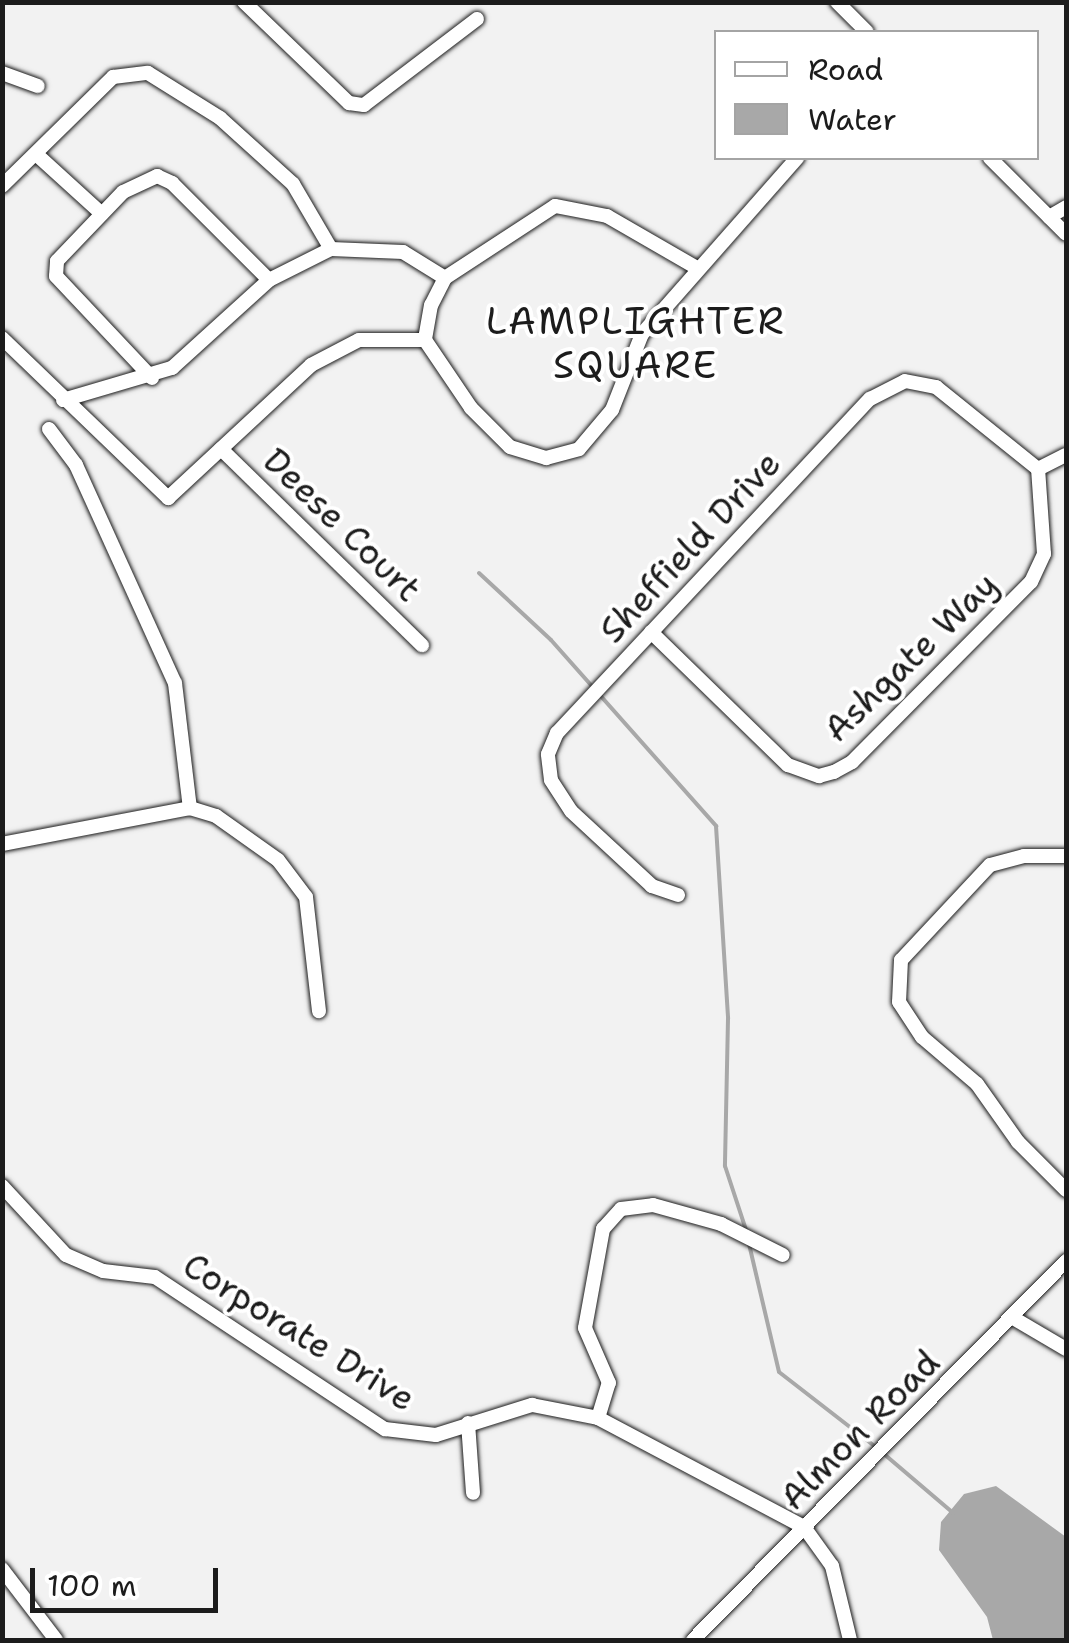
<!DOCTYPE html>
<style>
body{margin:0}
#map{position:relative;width:1069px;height:1643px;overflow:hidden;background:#f2f2f2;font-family:"Shantell Sans",sans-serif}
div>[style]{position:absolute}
.water>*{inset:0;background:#a8a8a8}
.stream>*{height:4px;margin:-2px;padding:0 2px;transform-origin:2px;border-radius:2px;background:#a8a8a8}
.roads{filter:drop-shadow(0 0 2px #1c1c1c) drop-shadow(0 0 2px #1c1c1c)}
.minor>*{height:14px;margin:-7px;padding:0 7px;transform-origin:7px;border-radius:7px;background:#fff}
span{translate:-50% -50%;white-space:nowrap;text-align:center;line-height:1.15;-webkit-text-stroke:8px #fff;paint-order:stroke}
.street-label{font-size:35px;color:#1c1c1c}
.neighbourhood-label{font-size:38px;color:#1c1c1c;letter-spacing:2.5px}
.frame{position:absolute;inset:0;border:5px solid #1c1c1c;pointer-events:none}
.legend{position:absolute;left:714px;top:30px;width:325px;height:130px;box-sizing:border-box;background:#fff;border:2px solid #a4a4a4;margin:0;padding:12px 18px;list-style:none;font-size:30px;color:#1c1c1c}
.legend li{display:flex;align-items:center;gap:20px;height:50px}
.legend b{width:50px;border:2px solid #a4a4a4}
.scale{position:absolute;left:30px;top:1568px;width:188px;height:45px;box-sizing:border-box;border:5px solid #1c1c1c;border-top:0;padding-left:12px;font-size:30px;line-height:35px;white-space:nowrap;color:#1c1c1c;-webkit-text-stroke:8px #fff;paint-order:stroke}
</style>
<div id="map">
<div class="water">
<i style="clip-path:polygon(996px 1486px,1066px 1537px,1066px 1640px,993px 1640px,987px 1617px,939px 1550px,941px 1522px,964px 1494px)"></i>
</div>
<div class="stream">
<i style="left:479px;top:573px;width:98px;rotate:42.9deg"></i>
<i style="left:551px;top:640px;width:249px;rotate:48.4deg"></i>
<i style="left:716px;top:826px;width:193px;rotate:86.4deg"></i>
<i style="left:728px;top:1019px;width:147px;rotate:91.2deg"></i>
<i style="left:725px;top:1166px;width:67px;rotate:71.8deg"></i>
<i style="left:749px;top:1244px;width:131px;rotate:76.8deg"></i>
<i style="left:779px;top:1372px;width:124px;rotate:37.8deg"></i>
<i style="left:884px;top:1454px;width:91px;rotate:40.5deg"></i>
</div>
<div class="roads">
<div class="minor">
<i style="left:244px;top:2px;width:146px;rotate:43.9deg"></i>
<i style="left:349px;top:103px;width:15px;rotate:8deg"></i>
<i style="left:364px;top:105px;width:142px;rotate:-37.3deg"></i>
<i style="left:837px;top:2px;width:42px;rotate:45deg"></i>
<i style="left:2px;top:73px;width:38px;rotate:20deg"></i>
<i style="left:36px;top:154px;width:89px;rotate:42.3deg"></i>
<i style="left:990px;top:158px;width:107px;rotate:45deg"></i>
<i style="left:2px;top:186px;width:156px;rotate:-44.5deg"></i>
<i style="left:113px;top:77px;width:35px;rotate:-7deg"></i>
<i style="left:148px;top:73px;width:85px;rotate:32deg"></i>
<i style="left:220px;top:118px;width:98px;rotate:42.1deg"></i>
<i style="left:293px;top:184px;width:75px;rotate:59.7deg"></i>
<i style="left:1049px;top:217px;width:20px;rotate:-30deg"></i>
<i style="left:697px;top:268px;width:104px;rotate:-150deg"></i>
<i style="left:607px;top:216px;width:53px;rotate:-169.1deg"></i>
<i style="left:555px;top:206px;width:131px;rotate:146.8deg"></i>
<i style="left:445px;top:278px;width:30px;rotate:117deg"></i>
<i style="left:431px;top:305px;width:36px;rotate:100deg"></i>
<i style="left:425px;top:340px;width:82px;rotate:55.9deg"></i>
<i style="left:471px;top:408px;width:55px;rotate:45deg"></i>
<i style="left:510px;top:447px;width:38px;rotate:17deg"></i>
<i style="left:546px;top:458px;width:34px;rotate:-15deg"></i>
<i style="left:579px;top:449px;width:51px;rotate:-49.8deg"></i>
<i style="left:612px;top:410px;width:82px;rotate:-68.5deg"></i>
<i style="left:642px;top:334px;width:235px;rotate:-48.6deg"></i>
<i style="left:2px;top:338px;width:231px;rotate:43.9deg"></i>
<i style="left:168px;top:498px;width:195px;rotate:-42.9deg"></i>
<i style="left:311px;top:365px;width:54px;rotate:-27.5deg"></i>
<i style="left:359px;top:340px;width:66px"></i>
<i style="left:152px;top:378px;width:140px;rotate:-133.3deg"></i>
<i style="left:56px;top:276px;width:15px;rotate:-86deg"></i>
<i style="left:57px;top:261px;width:95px;rotate:-46.3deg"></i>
<i style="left:123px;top:192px;width:38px;rotate:-25deg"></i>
<i style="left:157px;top:176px;width:17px;rotate:25deg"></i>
<i style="left:172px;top:183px;width:137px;rotate:45deg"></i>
<i style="left:63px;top:400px;width:114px;rotate:-16.4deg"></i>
<i style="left:172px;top:368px;width:131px;rotate:-42.2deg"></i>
<i style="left:269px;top:280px;width:69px;rotate:-26.6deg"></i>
<i style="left:331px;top:249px;width:72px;rotate:2.4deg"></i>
<i style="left:403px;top:252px;width:49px;rotate:31.8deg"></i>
<i style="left:49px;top:429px;width:45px;rotate:53.1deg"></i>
<i style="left:76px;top:465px;width:239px;rotate:65.6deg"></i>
<i style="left:175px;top:683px;width:126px;rotate:83.2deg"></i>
<i style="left:221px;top:449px;width:281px;rotate:44.3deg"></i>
<i style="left:651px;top:632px;width:191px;rotate:44.2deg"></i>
<i style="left:788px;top:765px;width:33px;rotate:20deg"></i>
<i style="left:819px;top:776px;width:16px;rotate:-15deg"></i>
<i style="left:834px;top:772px;width:21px;rotate:-29deg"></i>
<i style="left:852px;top:762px;width:254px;rotate:-45.2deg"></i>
<i style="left:1031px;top:582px;width:31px;rotate:-65deg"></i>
<i style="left:1044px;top:554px;width:85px;rotate:-94deg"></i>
<i style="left:2px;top:844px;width:191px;rotate:-10.8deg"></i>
<i style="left:190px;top:808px;width:27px;rotate:17deg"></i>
<i style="left:216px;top:816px;width:76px;rotate:35.4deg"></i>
<i style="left:278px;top:860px;width:46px;rotate:52.9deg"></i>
<i style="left:306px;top:897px;width:115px;rotate:83.5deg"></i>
<i style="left:1066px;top:856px;width:42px;rotate:180deg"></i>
<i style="left:1024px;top:856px;width:35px;rotate:165deg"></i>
<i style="left:990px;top:865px;width:130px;rotate:133.1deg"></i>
<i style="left:901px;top:960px;width:42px;rotate:92.7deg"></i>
<i style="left:899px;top:1002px;width:42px;rotate:56.7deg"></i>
<i style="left:922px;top:1037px;width:72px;rotate:40.5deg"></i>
<i style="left:977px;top:1084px;width:71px;rotate:54.7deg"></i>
<i style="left:1018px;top:1142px;width:68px;rotate:45deg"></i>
<i style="left:678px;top:895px;width:28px;rotate:-161deg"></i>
<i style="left:652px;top:886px;width:110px;rotate:-137.2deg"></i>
<i style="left:571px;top:811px;width:37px;rotate:-123deg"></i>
<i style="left:551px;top:780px;width:26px;rotate:-97deg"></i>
<i style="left:548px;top:754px;width:23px;rotate:-67deg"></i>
<i style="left:557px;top:733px;width:458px;rotate:-46.9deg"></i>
<i style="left:870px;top:399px;width:39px;rotate:-27deg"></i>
<i style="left:905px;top:381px;width:32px;rotate:11deg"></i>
<i style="left:936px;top:387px;width:131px;rotate:38.8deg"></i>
<i style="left:1038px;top:469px;width:31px;rotate:-27deg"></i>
<i style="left:2px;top:1186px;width:94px;rotate:47.2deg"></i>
<i style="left:66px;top:1255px;width:40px;rotate:23.4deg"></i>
<i style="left:103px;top:1271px;width:52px;rotate:6.6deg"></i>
<i style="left:155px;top:1277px;width:276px;rotate:33.5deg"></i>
<i style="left:385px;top:1429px;width:51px;rotate:6.7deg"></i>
<i style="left:436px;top:1435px;width:101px;rotate:-17.4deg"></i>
<i style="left:532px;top:1405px;width:67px;rotate:11.1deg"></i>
<i style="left:598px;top:1418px;width:233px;rotate:27.9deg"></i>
<i style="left:804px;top:1527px;width:48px;rotate:54.3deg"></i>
<i style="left:832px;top:1566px;width:76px;rotate:76.3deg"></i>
<i style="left:1015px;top:1319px;width:59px;rotate:30.5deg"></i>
<i style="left:598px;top:1418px;width:37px;rotate:-73deg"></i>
<i style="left:609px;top:1383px;width:60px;rotate:-113.6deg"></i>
<i style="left:585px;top:1328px;width:101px;rotate:-79.7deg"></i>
<i style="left:603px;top:1229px;width:27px;rotate:-48deg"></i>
<i style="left:621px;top:1209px;width:32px;rotate:-7deg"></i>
<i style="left:653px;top:1205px;width:71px;rotate:15.6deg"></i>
<i style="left:721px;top:1224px;width:69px;rotate:26.6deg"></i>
<i style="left:468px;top:1423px;width:70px;rotate:85.9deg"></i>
<i style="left:2px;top:1569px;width:89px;rotate:52.7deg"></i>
<i style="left:693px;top:1640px;width:532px;rotate:-45.46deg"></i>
</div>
</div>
<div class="street-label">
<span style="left:342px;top:525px;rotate:44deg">Deese Court</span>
<span style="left:690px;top:547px;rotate:-47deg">Sheffield Drive</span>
<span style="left:911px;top:657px;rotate:-44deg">Ashgate Way</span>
<span style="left:299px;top:1332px;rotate:32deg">Corporate Drive</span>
<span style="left:860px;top:1430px;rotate:-45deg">Almon Road</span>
</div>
<div class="neighbourhood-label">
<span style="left:636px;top:343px">LAMPLIGHTER<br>SQUARE</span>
</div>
<div class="frame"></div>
<ul class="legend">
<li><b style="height:12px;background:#fff"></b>Road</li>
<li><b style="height:28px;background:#a8a8a8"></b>Water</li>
</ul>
<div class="scale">100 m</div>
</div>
